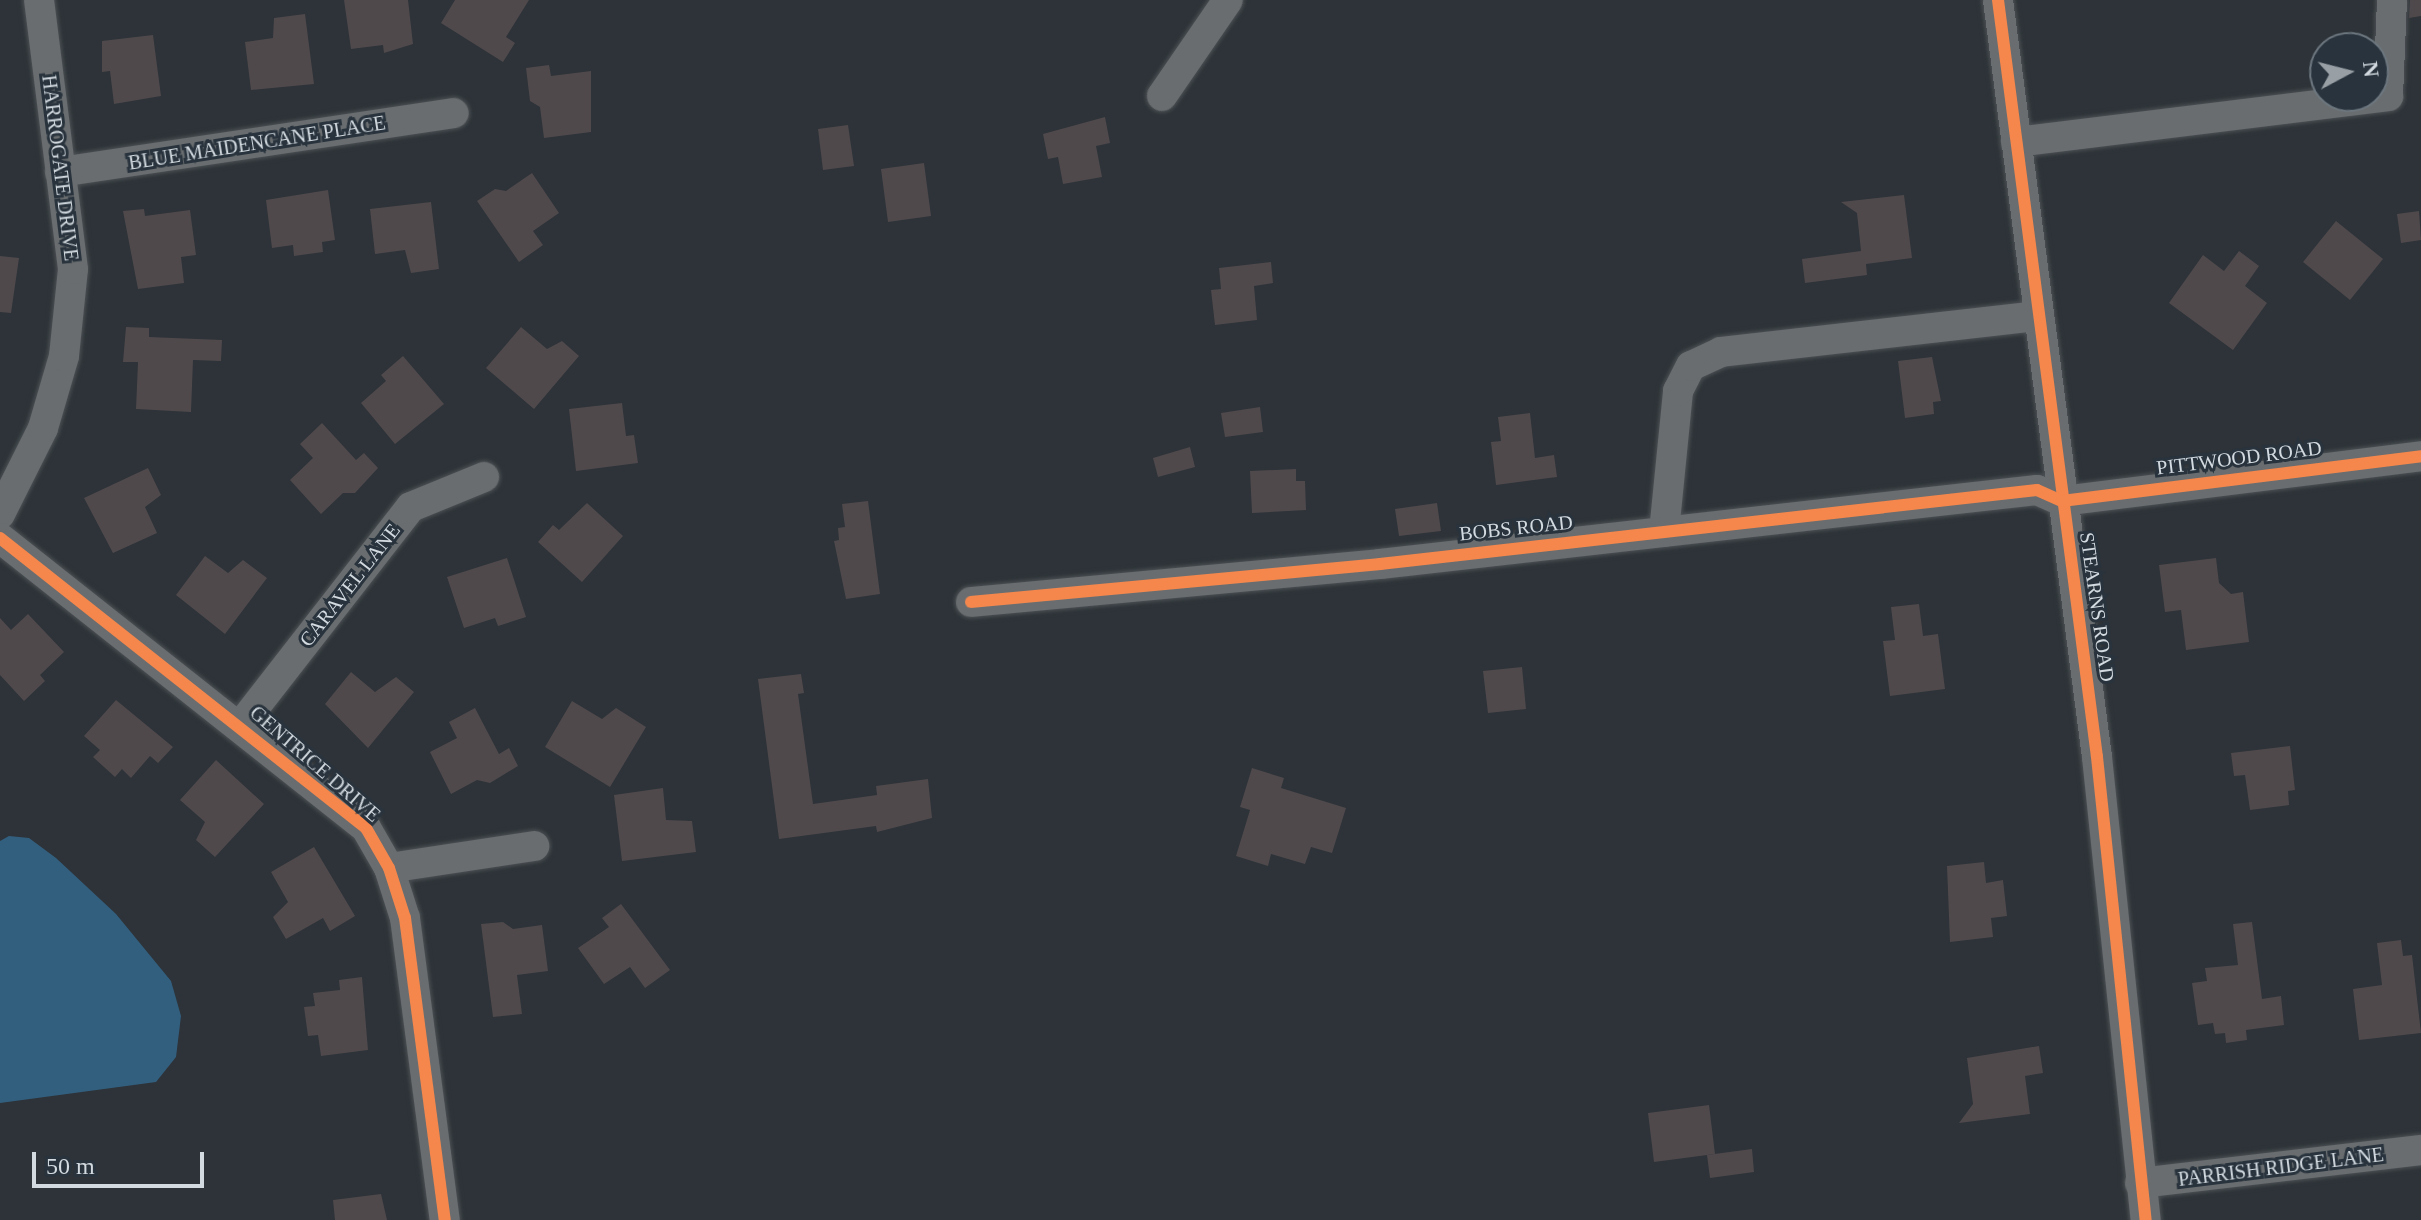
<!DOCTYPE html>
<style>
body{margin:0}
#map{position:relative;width:2421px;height:1220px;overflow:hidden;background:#2d3338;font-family:"Times New Roman",serif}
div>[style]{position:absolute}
.water>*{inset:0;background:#335f7f}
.building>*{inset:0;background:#4f494c}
.roads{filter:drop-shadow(0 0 2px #4c5155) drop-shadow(0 0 2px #4c5155)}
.minor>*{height:30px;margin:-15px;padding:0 15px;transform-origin:15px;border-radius:15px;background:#696d6f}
.cycleway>*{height:12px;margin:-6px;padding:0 6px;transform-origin:6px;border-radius:6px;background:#f5874c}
span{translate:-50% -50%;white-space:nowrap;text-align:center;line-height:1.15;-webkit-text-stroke:6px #28333d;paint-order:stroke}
.street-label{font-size:20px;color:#d3dae0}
.north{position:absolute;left:2309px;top:32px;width:80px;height:80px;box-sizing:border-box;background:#28333d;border:2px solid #6c767e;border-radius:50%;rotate:83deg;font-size:22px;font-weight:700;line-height:32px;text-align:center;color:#d3dae0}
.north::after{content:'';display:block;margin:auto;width:28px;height:36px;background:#99a0a5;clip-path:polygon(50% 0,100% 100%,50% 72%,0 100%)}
.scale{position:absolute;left:32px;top:1152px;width:172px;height:36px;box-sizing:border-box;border:4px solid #d3dae0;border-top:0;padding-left:10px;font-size:24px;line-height:28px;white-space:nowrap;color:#d3dae0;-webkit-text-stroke:6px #28333d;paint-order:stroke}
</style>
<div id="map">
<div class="water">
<i style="clip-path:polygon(9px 836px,29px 838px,56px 858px,116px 914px,171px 981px,181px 1016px,176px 1057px,156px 1082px,0 1103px,0 841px)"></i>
</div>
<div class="building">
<i style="clip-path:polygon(344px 0,408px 0,413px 44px,384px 53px,383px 45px,351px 49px)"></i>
<i style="clip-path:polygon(455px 0,529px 0,506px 37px,515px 43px,503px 62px,441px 23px)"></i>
<i style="clip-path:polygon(2410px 0,2421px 0,2421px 16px,2409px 18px)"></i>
<i style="clip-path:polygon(305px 14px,314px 84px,251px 90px,245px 42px,273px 38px,274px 18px)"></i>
<i style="clip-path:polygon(153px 35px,161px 96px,114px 104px,110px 71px,102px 72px,102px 41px)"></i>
<i style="clip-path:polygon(549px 65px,551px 76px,591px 71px,591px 132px,544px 138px,540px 107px,530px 101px,526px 68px)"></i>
<i style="clip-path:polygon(1105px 117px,1110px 143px,1096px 146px,1102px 177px,1063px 184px,1058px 157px,1048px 159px,1043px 134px)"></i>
<i style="clip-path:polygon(848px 125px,854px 166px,823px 170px,818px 129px)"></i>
<i style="clip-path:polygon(924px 163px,931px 216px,888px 222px,881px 169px)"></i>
<i style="clip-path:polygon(532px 173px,559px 213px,533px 231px,543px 245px,519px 262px,477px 201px,495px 189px,506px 191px)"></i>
<i style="clip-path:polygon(328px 190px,335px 240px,322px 242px,323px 252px,294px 256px,293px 245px,272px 248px,266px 200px)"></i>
<i style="clip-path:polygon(1904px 195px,1912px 258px,1866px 264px,1867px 275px,1805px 283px,1802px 259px,1861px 251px,1857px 213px,1841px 202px)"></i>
<i style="clip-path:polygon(431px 202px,439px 269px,411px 273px,405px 250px,375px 254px,370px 209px)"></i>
<i style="clip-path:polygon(144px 209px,145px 216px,190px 210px,196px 255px,181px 257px,184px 283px,138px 289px,123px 211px)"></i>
<i style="clip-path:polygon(2419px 211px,2421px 240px,2401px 243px,2397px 214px)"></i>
<i style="clip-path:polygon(2336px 221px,2383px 259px,2350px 300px,2303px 262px)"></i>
<i style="clip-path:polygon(2239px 251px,2259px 266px,2245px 286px,2267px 303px,2233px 350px,2169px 303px,2203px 255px,2224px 271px)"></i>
<i style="clip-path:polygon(0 256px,19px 258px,11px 313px,0 312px)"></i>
<i style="clip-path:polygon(1271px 262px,1273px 283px,1254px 286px,1257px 320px,1215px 325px,1211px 290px,1221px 289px,1219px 268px)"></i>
<i style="clip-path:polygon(126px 327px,149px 328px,149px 337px,222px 340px,221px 361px,193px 360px,191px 412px,136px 409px,138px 362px,123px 362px)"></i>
<i style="clip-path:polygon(521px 327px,547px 349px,562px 341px,579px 356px,534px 409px,486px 368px)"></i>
<i style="clip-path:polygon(403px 356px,444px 404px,395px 444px,361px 403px,386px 381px,381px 375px)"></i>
<i style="clip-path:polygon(1932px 357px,1941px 401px,1933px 402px,1934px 414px,1905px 418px,1898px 361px)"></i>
<i style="clip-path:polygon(622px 403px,626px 436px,634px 435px,638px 463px,576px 471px,569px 409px)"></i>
<i style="clip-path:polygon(1260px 407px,1263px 432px,1225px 437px,1221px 413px)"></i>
<i style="clip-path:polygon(1530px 413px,1535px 458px,1554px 455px,1557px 477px,1496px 485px,1491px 442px,1501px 441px,1498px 417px)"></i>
<i style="clip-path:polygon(322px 423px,356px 460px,364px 453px,378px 468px,355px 493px,343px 493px,321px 514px,290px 480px,313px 458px,300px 444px)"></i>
<i style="clip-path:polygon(1190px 447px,1195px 467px,1158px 477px,1153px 458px)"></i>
<i style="clip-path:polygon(148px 468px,161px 495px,145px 507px,157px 533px,113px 553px,84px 498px)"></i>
<i style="clip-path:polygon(1296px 469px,1296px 481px,1305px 481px,1306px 510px,1252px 513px,1250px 471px)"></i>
<i style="clip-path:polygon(868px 501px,880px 594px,846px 599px,834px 541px,839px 540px,838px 528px,845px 527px,842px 504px)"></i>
<i style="clip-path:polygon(587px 503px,623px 536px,582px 582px,538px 542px,553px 525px,559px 530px)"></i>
<i style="clip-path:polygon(1437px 503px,1441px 531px,1399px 536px,1395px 509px)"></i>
<i style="clip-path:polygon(205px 556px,228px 573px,243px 560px,267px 578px,225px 634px,176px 595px)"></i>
<i style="clip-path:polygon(507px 558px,526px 617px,498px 626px,495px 618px,464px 628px,447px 577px)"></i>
<i style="clip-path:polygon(2216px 558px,2219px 583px,2231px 594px,2243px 592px,2249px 642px,2186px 650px,2181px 610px,2165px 612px,2159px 565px)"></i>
<i style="clip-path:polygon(1919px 604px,1923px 636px,1938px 634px,1945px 689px,1890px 696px,1883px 641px,1895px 640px,1891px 607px)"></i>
<i style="clip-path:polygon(28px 614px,64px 652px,40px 675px,45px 681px,24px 701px,0 675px,0 618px,11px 630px)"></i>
<i style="clip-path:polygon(1522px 667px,1526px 709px,1488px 713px,1483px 671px)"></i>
<i style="clip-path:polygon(351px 672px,375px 692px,396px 677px,414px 692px,368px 748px,325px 704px)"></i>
<i style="clip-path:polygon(801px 674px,804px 693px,798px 694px,813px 804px,877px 795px,876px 786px,928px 779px,932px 818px,877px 832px,876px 826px,779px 839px,758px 679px)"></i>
<i style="clip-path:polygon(116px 700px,173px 747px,158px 763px,150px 756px,131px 778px,122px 769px,115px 777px,93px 757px,100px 750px,84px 736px)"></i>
<i style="clip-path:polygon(572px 701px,602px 719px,616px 708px,646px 727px,610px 787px,545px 747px)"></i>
<i style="clip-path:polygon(475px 708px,499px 754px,509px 748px,518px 766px,490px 783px,477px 780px,451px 794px,430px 752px,457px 738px,449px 722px)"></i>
<i style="clip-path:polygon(2290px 746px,2295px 790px,2288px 791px,2289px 805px,2250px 810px,2245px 775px,2234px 776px,2231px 753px)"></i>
<i style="clip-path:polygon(216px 760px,264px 804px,215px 857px,196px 840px,205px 822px,180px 800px)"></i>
<i style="clip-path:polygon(1252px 768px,1284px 778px,1281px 788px,1346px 808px,1332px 853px,1311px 847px,1305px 864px,1271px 854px,1268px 866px,1236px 856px,1250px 810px,1240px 807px)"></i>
<i style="clip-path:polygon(663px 788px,666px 820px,692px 821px,696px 852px,622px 861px,614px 795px)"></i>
<i style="clip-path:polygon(314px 847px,355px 916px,330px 931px,323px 918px,286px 939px,273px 917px,288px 902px,271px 872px)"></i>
<i style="clip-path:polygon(1984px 862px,1986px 883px,2003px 880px,2007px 916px,1991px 918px,1993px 937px,1950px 942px,1947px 866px)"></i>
<i style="clip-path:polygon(621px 904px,670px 970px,645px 988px,630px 967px,604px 984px,578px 948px,609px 927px,602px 918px)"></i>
<i style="clip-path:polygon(503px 922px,513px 929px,542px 925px,548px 971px,517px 975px,522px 1014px,493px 1017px,481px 924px)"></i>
<i style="clip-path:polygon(2252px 922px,2262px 999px,2281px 996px,2284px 1025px,2246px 1030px,2247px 1040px,2226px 1043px,2225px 1033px,2215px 1034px,2213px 1023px,2198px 1025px,2192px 983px,2207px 981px,2205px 968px,2238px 965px,2233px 924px)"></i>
<i style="clip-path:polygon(2401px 940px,2403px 956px,2412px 955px,2421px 1033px,2359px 1040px,2353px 989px,2382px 985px,2377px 943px)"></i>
<i style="clip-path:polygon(362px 977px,368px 1050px,321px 1056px,318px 1035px,308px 1036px,304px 1007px,315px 1006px,313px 993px,340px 990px,339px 980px)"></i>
<i style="clip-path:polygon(2039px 1046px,2043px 1073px,2025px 1076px,2030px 1114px,1959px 1123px,1973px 1104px,1967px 1058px)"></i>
<i style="clip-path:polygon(1709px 1105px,1715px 1154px,1654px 1162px,1648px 1113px)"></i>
<i style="clip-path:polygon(1752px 1149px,1754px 1172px,1710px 1178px,1707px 1155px)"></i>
<i style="clip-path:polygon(381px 1194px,387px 1220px,335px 1220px,333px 1200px)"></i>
</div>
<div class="roads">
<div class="minor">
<i style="left:1998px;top:0;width:763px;rotate:82.55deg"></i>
<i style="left:2097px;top:757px;width:466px;rotate:84deg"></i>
<i style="left:1162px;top:96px;width:116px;rotate:-55.5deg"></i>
<i style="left:2016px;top:142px;width:375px;rotate:-7deg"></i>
<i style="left:2388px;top:96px;width:96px;rotate:-87.6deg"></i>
<i style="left:60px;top:172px;width:398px;rotate:-8.5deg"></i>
<i style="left:0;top:514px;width:96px;rotate:-63.4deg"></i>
<i style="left:43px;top:428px;width:75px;rotate:-73.7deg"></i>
<i style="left:64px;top:356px;width:87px;rotate:-84.1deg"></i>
<i style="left:73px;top:269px;width:271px;rotate:-97.2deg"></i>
<i style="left:1664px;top:532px;width:142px;rotate:-84.3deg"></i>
<i style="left:1678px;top:391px;width:28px;rotate:-63deg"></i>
<i style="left:1691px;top:366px;width:33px;rotate:-25deg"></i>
<i style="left:1721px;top:352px;width:320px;rotate:-6.5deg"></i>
<i style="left:0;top:538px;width:467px;rotate:38.4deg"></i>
<i style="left:366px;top:828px;width:46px;rotate:60.1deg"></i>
<i style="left:389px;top:868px;width:52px;rotate:72.3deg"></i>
<i style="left:405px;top:918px;width:305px;rotate:82.5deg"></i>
<i style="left:971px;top:602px;width:411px;rotate:-5.3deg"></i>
<i style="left:1380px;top:564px;width:661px;rotate:-6.43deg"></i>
<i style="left:2037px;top:490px;width:27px;rotate:24deg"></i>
<i style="left:2062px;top:501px;width:362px;rotate:-7.1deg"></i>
<i style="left:241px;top:725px;width:276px;rotate:-52.1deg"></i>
<i style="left:411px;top:507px;width:79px;rotate:-22.3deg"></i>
<i style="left:389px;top:868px;width:147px;rotate:-8.6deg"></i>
<i style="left:2140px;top:1183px;width:283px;rotate:-6.7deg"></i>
</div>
</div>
<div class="cycleway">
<i style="left:1998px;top:0;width:763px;rotate:82.55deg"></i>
<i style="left:2097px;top:757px;width:466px;rotate:84deg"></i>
<i style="left:0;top:538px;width:467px;rotate:38.4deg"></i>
<i style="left:366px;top:828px;width:46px;rotate:60.1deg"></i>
<i style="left:389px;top:868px;width:52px;rotate:72.3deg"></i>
<i style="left:405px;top:918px;width:305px;rotate:82.5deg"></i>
<i style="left:971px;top:602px;width:411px;rotate:-5.3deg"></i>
<i style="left:1380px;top:564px;width:661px;rotate:-6.43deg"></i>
<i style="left:2037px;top:490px;width:27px;rotate:24deg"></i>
<i style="left:2062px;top:501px;width:362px;rotate:-7.1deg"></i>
</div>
<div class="street-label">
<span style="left:257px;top:143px;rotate:-9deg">BLUE MAIDENCANE PLACE</span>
<span style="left:60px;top:168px;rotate:83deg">HARROGATE DRIVE</span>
<span style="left:2239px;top:458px;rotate:-7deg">PITTWOOD ROAD</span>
<span style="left:1516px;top:528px;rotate:-6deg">BOBS ROAD</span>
<span style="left:350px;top:585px;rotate:-52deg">CARAVEL LANE</span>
<span style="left:2097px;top:607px;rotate:82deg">STEARNS ROAD</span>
<span style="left:315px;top:764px;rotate:41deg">GENTRICE DRIVE</span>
<span style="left:2281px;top:1167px;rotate:-7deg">PARRISH RIDGE LANE</span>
</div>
<div class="north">N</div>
<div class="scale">50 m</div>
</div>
